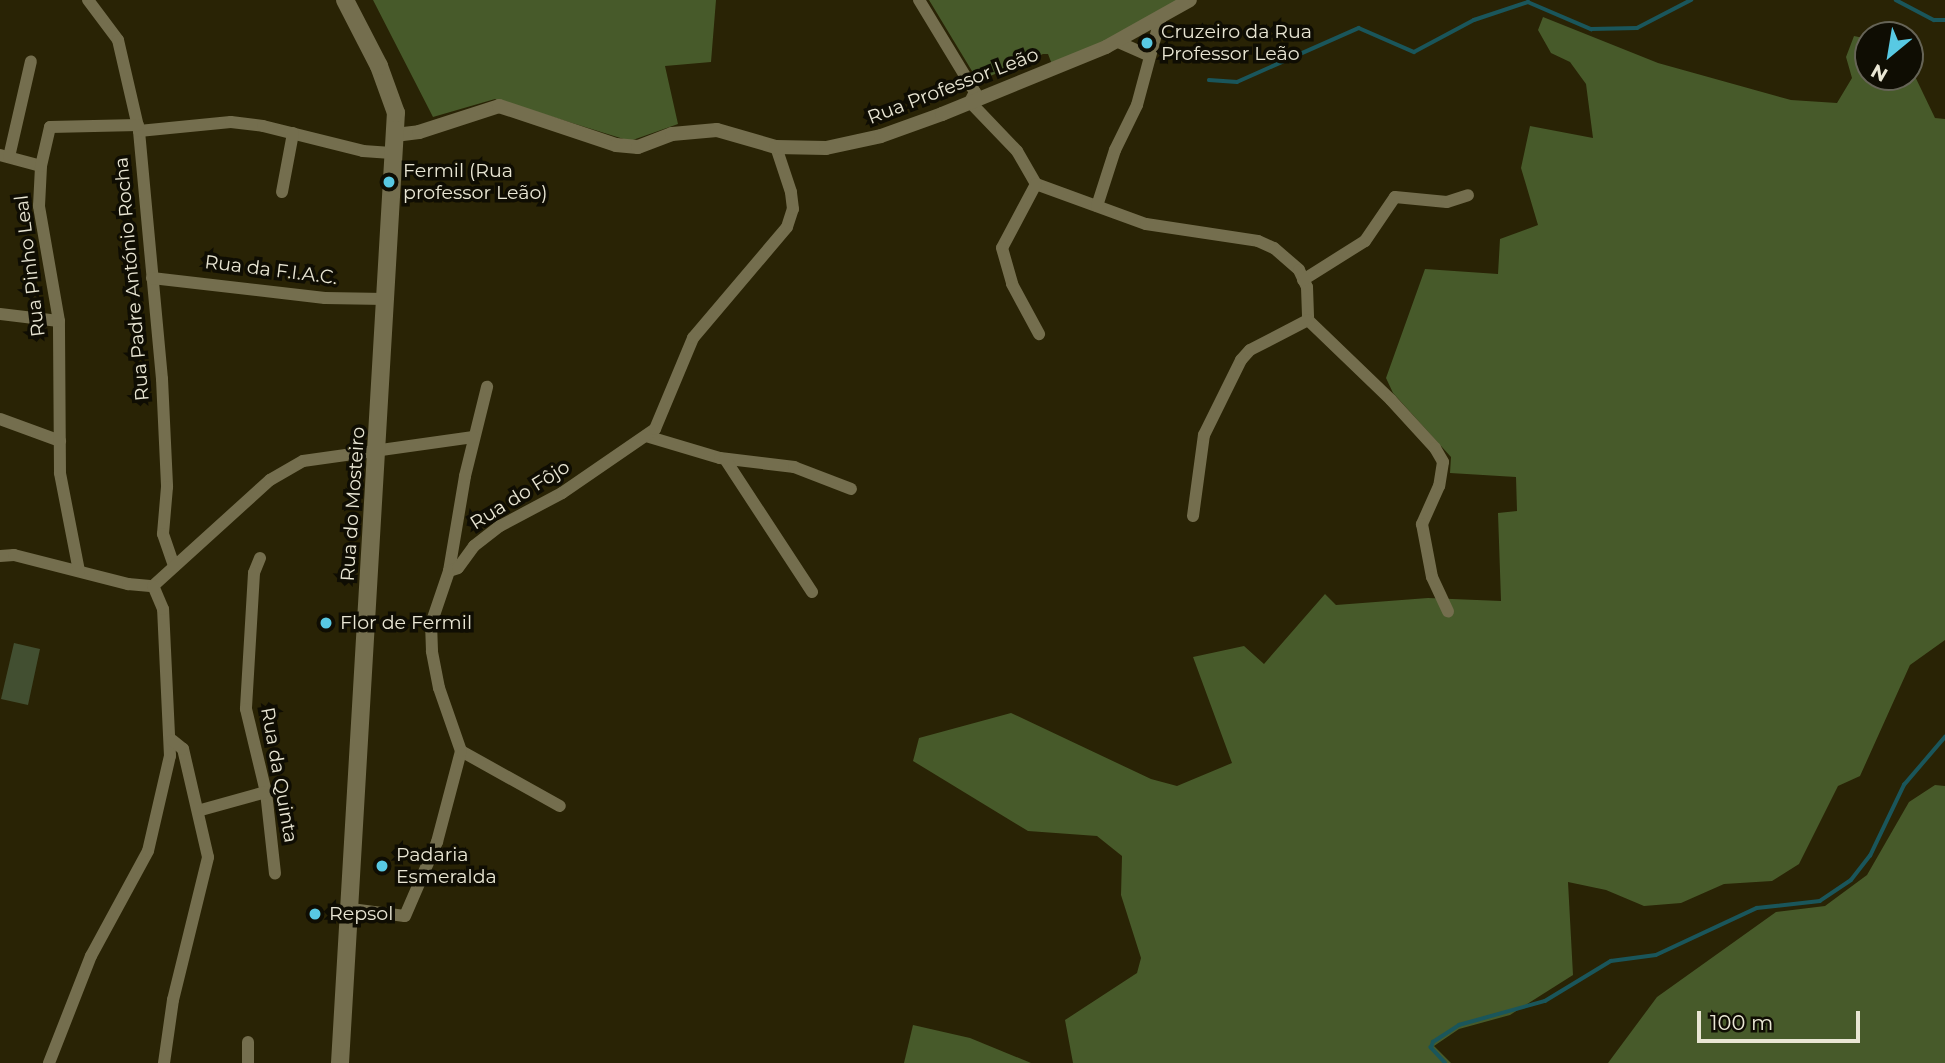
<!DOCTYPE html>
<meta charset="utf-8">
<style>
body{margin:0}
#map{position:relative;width:1945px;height:1063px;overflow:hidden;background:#292305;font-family:Montserrat,sans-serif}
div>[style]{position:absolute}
.green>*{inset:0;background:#424f31}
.forest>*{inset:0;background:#475a2a}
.stream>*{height:3.5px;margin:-1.75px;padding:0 1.75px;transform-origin:1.75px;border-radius:1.75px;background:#1a565b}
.minor>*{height:12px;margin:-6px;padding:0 6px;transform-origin:6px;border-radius:6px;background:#746e4e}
.tertiary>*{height:14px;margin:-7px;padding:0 7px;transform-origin:7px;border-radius:7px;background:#746e4e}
.secondary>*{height:18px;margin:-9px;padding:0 9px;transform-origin:9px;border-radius:9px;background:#746e4e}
.dots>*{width:19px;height:19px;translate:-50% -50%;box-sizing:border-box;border:4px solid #0f0d03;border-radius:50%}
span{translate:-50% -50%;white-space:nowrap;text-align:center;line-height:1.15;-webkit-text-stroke:7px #0f0d03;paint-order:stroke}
.poi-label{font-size:19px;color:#e9e6d4}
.left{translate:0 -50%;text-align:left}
.street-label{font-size:19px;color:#e9e6d4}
.north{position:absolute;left:1854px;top:21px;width:70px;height:70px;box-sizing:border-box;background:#0f0d03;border:2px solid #666457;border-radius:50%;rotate:210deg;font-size:19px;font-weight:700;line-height:28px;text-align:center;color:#e9e6d4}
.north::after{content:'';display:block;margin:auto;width:24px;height:32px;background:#58c9e3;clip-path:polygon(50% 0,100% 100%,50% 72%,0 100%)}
.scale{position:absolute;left:1697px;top:1011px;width:163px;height:32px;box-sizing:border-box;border:4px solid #e9e6d4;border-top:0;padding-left:9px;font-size:21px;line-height:24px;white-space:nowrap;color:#e9e6d4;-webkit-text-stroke:5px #0f0d03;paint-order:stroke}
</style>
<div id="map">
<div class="green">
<i style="clip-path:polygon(14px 643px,40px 649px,28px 705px,1px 699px)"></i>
</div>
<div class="forest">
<i style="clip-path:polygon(373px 0,716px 0,711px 62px,665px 66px,678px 124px,630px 141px,495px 99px,433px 117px)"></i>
<i style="clip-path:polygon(929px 0,1188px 0,1053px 67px,1048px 54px,1043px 54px,978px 81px)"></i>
<i style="clip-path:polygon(1543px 17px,1658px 63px,1791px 100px,1837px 103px,1852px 78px,1846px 57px,1854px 36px,1868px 39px,1868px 77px,1910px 77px,1910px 66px,1935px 118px,1945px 119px,1945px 640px,1910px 665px,1860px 776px,1838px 786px,1799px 864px,1772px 881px,1724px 884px,1681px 903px,1644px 906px,1606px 890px,1568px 882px,1573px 975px,1510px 1015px,1459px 1029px,1434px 1046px,1451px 1063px,1073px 1063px,1065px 1020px,1137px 973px,1141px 958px,1121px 895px,1122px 856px,1097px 836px,1028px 831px,913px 761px,919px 738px,1011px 713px,1151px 779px,1177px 786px,1232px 763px,1193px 657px,1244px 646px,1264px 664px,1325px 594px,1336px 605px,1428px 598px,1501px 601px,1498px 513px,1517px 511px,1516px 477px,1450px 473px,1451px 457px,1393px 393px,1386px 378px,1425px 269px,1498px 274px,1500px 239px,1538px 225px,1521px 168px,1530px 126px,1593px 138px,1586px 84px,1570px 62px,1551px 53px,1538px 30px)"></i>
<i style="clip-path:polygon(1935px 785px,1945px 786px,1945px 1063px,1608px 1063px,1657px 997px,1776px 912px,1825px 906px,1867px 875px,1909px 802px)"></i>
<i style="clip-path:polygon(913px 1025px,970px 1038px,1031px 1063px,904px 1063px)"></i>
</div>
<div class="stream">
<i style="left:1896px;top:0;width:43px;rotate:27.8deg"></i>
<i style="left:1934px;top:20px;width:11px"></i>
<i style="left:1209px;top:80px;width:28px;rotate:4deg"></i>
<i style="left:1237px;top:82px;width:133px;rotate:-23.9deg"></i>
<i style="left:1359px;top:28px;width:60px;rotate:23.6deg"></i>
<i style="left:1414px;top:52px;width:68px;rotate:-28.1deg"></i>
<i style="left:1474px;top:20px;width:57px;rotate:-18.4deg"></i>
<i style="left:1528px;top:2px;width:69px;rotate:23.2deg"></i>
<i style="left:1591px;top:29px;width:46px;rotate:-1.2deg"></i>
<i style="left:1637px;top:28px;width:61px;rotate:-27.4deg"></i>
<i style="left:1445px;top:1063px;width:21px;rotate:-133deg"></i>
<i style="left:1431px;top:1048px;width:6px;rotate:-72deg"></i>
<i style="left:1433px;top:1042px;width:31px;rotate:-33deg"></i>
<i style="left:1459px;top:1025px;width:89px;rotate:-15.6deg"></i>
<i style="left:1545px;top:1001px;width:77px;rotate:-31.2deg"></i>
<i style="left:1611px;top:961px;width:45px;rotate:-7.6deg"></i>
<i style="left:1656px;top:955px;width:111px;rotate:-25deg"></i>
<i style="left:1757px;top:908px;width:63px;rotate:-6.3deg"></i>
<i style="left:1820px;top:901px;width:37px;rotate:-34deg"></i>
<i style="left:1851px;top:880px;width:31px;rotate:-52deg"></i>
<i style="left:1870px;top:856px;width:79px;rotate:-64.4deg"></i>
<i style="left:1904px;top:785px;width:63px;rotate:-49.5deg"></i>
</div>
<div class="minor">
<i style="left:88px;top:0;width:50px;rotate:53.1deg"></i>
<i style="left:118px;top:40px;width:93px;rotate:77deg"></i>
<i style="left:139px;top:131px;width:249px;rotate:84.7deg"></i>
<i style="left:162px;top:379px;width:108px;rotate:87.3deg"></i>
<i style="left:167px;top:487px;width:47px;rotate:94.9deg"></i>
<i style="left:163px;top:534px;width:34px;rotate:71deg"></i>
<i style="left:919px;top:0;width:108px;rotate:58.7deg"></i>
<i style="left:975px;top:92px;width:11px;rotate:117deg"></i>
<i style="left:970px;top:102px;width:68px;rotate:46.2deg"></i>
<i style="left:1017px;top:151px;width:38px;rotate:60deg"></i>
<i style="left:1036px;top:184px;width:117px;rotate:20deg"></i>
<i style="left:1146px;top:224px;width:113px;rotate:8.6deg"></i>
<i style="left:1258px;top:241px;width:17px;rotate:24deg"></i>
<i style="left:1274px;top:248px;width:33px;rotate:41deg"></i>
<i style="left:1299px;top:270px;width:19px;rotate:65deg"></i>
<i style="left:1307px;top:287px;width:33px;rotate:88deg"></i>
<i style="left:1308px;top:320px;width:115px;rotate:43.9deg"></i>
<i style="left:1391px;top:400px;width:65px;rotate:47.5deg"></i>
<i style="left:1435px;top:448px;width:16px;rotate:60deg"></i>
<i style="left:1443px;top:462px;width:24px;rotate:99deg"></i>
<i style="left:1439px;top:486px;width:42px;rotate:114.1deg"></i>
<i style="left:1422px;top:524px;width:54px;rotate:79.3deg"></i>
<i style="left:1432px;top:577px;width:38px;rotate:65deg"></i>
<i style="left:1116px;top:41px;width:36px;rotate:24deg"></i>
<i style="left:139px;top:131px;width:92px;rotate:-5.6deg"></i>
<i style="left:231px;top:122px;width:32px;rotate:7deg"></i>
<i style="left:263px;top:126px;width:103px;rotate:14deg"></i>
<i style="left:363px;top:151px;width:32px;rotate:4deg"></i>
<i style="left:0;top:155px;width:42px;rotate:15deg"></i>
<i style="left:9px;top:157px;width:98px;rotate:-77.1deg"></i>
<i style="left:1036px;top:184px;width:72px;rotate:118deg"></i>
<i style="left:1002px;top:248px;width:37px;rotate:74deg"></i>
<i style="left:1012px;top:284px;width:57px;rotate:61.6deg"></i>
<i style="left:282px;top:192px;width:60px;rotate:-79.4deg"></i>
<i style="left:1097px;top:206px;width:59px;rotate:-72.2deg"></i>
<i style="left:1115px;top:150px;width:50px;rotate:-63.9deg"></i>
<i style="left:1137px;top:105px;width:92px;rotate:-74.9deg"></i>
<i style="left:152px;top:278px;width:174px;rotate:6.6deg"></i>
<i style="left:325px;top:298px;width:60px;rotate:1deg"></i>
<i style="left:1303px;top:280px;width:73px;rotate:-32.2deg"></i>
<i style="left:1365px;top:241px;width:53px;rotate:-55.7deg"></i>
<i style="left:1395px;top:197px;width:52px;rotate:5.5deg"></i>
<i style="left:1447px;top:202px;width:22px;rotate:-18deg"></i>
<i style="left:0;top:314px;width:59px;rotate:6.8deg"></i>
<i style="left:0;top:419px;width:64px;rotate:20.1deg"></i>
<i style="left:646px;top:436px;width:77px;rotate:16.6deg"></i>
<i style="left:720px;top:458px;width:75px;rotate:6.9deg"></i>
<i style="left:794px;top:467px;width:61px;rotate:21.1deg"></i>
<i style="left:725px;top:459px;width:159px;rotate:56.8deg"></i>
<i style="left:1193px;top:516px;width:82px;rotate:-82.3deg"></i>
<i style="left:1204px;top:435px;width:84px;rotate:-63.7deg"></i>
<i style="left:1241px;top:360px;width:13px;rotate:-48deg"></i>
<i style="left:1250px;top:350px;width:65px;rotate:-27.3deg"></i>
<i style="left:0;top:556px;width:14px;rotate:-4deg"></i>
<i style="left:14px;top:555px;width:118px;rotate:14.3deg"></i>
<i style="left:128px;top:584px;width:25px;rotate:5deg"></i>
<i style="left:260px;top:558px;width:16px;rotate:112deg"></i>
<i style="left:254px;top:573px;width:136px;rotate:93.4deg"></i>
<i style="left:246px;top:709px;width:85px;rotate:76.5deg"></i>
<i style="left:266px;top:792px;width:82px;rotate:83.7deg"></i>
<i style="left:79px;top:571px;width:100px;rotate:-101deg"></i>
<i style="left:60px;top:473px;width:152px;rotate:-90.4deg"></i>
<i style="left:59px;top:321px;width:117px;rotate:-99.9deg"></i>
<i style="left:39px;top:206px;width:40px;rotate:-87.1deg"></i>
<i style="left:41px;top:166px;width:40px;rotate:-77deg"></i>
<i style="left:50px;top:127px;width:88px;rotate:-1.3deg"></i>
<i style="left:449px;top:571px;width:96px;rotate:-80.4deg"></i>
<i style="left:465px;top:476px;width:92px;rotate:-76.1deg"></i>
<i style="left:153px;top:586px;width:158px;rotate:-42.2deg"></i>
<i style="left:270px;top:480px;width:38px;rotate:-30deg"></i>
<i style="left:303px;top:461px;width:172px;rotate:-8deg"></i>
<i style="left:461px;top:751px;width:113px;rotate:29.1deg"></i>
<i style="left:201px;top:810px;width:67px;rotate:-15.5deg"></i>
<i style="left:351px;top:909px;width:54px;rotate:7.4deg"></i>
<i style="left:405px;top:916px;width:81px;rotate:-66.6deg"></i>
<i style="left:437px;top:842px;width:94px;rotate:-75.2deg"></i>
<i style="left:461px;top:751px;width:67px;rotate:-109.2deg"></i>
<i style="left:439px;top:688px;width:38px;rotate:-101deg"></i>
<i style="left:432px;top:651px;width:27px;rotate:-92deg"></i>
<i style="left:431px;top:624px;width:56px;rotate:-71.2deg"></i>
<i style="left:449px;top:571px;width:9px;rotate:-18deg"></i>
<i style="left:458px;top:568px;width:27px;rotate:-54deg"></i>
<i style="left:474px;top:546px;width:33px;rotate:-38deg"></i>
<i style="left:500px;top:526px;width:70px;rotate:-28deg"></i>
<i style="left:562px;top:493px;width:113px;rotate:-34.5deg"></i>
<i style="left:655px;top:429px;width:99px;rotate:-67.3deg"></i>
<i style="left:693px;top:338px;width:145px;rotate:-49.7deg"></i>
<i style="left:787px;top:227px;width:19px;rotate:-72deg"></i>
<i style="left:793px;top:209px;width:17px;rotate:-97deg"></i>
<i style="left:791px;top:192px;width:47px;rotate:-108.4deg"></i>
<i style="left:248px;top:1042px;width:21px;rotate:90deg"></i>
<i style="left:49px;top:1063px;width:115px;rotate:-68.6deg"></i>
<i style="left:91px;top:956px;width:119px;rotate:-61.5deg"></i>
<i style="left:148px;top:851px;width:98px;rotate:-77deg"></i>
<i style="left:170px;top:756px;width:147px;rotate:-92.7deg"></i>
<i style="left:163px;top:609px;width:25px;rotate:-113deg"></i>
<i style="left:164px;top:1063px;width:64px;rotate:-81.9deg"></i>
<i style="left:173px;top:1000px;width:147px;rotate:-76.2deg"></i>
<i style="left:208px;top:857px;width:111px;rotate:-103deg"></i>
<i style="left:183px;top:749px;width:14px;rotate:-141deg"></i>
</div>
<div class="tertiary">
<i style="left:395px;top:135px;width:24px;rotate:-7deg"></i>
<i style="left:419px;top:132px;width:84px;rotate:-18deg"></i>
<i style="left:499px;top:106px;width:123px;rotate:18.4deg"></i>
<i style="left:616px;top:145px;width:22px;rotate:5deg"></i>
<i style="left:638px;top:147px;width:36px;rotate:-21deg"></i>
<i style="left:672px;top:134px;width:45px;rotate:-5.1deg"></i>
<i style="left:717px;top:130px;width:61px;rotate:16.1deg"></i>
<i style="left:776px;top:147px;width:50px;rotate:1.1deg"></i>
<i style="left:826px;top:148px;width:56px;rotate:-12.3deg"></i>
<i style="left:881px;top:136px;width:65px;rotate:-19.8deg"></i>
<i style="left:942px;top:114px;width:177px;rotate:-22.2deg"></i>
<i style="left:1106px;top:47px;width:96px;rotate:-29.2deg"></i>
</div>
<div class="secondary">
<i style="left:340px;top:1063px;width:952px;rotate:-86.63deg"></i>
<i style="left:396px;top:113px;width:50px;rotate:-109.9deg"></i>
<i style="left:379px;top:66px;width:74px;rotate:-117.3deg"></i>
</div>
<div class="dots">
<i style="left:1147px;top:43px;background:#58c9e3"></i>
<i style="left:389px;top:182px;background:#58c9e3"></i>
<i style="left:326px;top:623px;background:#58c9e3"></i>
<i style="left:382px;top:866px;background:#58c9e3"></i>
<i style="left:315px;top:914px;background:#58c9e3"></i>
</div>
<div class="poi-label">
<span class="left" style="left:1161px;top:43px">Cruzeiro da Rua<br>Professor Leão</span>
<span class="left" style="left:403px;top:182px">Fermil (Rua<br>professor Leão)</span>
<span class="left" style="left:340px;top:623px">Flor de Fermil</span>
<span class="left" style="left:396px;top:866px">Padaria<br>Esmeralda</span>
<span class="left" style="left:329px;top:914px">Repsol</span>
</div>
<div class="street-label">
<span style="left:953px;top:86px;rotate:-21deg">Rua Professor Leão</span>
<span style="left:30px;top:266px;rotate:-97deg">Rua Pinho Leal</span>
<span style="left:271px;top:270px;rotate:7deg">Rua da F.I.A.C.</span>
<span style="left:132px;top:279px;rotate:-95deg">Rua Padre António Rocha</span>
<span style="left:520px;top:495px;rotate:-32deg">Rua do Fôjo</span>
<span style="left:353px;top:504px;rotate:-86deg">Rua do Mosteiro</span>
<span style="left:279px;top:775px;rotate:80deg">Rua da Quinta</span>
</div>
<div class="north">N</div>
<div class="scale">100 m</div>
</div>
